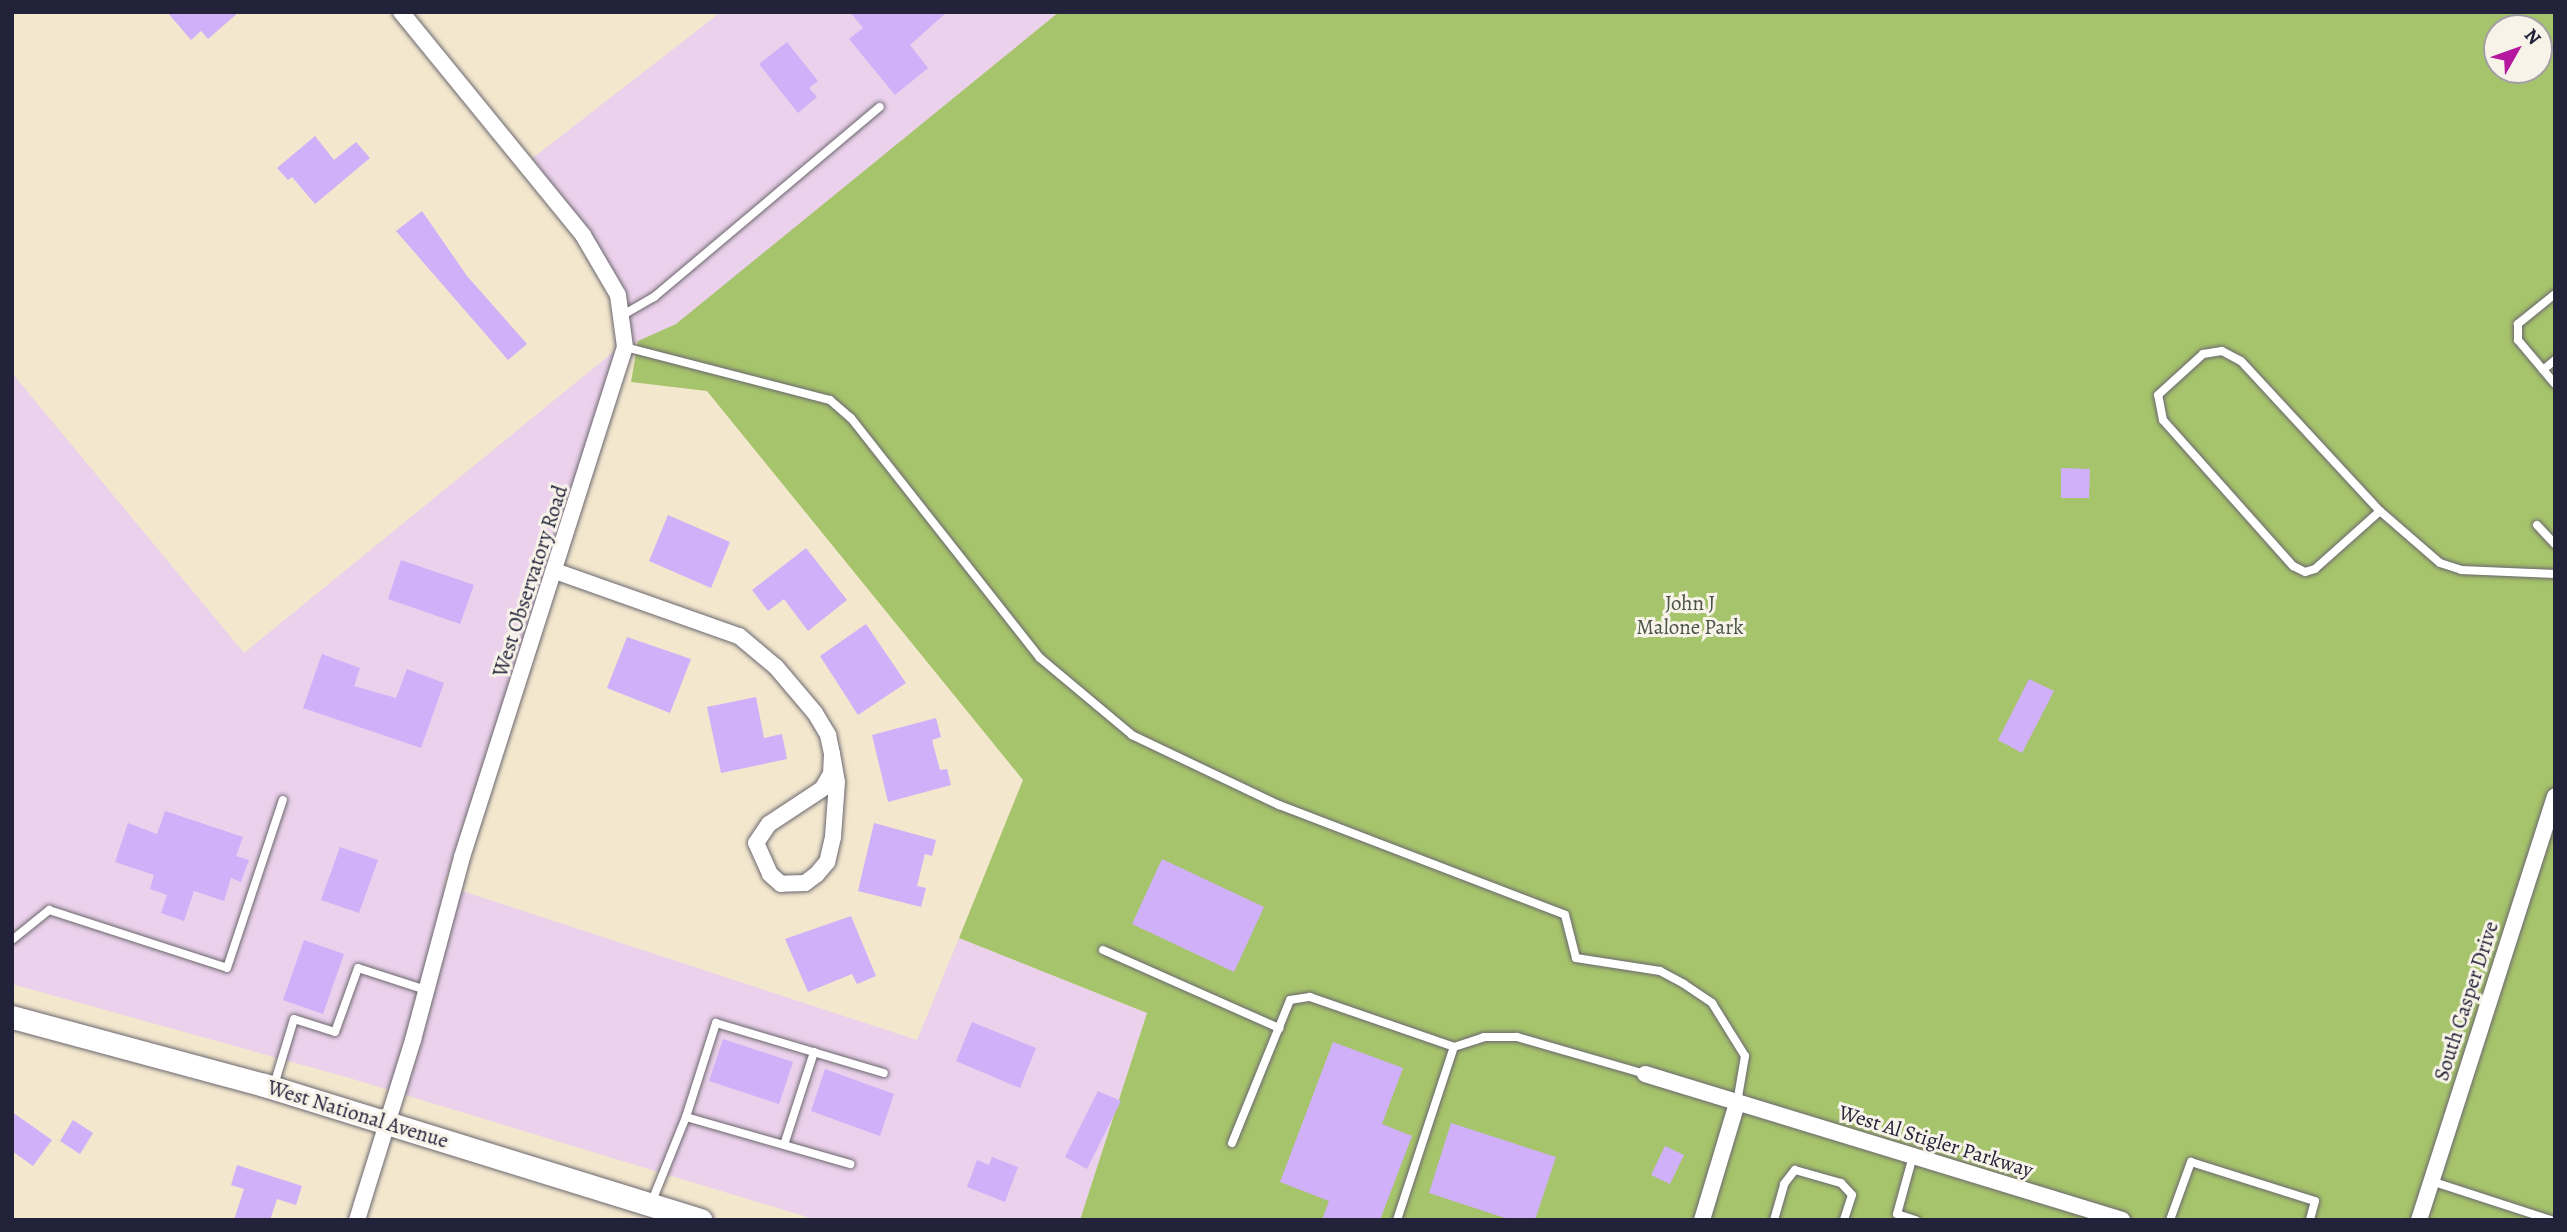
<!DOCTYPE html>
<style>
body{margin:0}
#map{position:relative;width:2567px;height:1232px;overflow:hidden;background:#f3e7ce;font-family:Alegreya,serif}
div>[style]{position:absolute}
.built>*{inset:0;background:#ebd1eb}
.green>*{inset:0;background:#a6c46b}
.building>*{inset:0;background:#d0b0f9}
.roads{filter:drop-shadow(0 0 2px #6b676e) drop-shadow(0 0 2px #6b676e)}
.lane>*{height:8px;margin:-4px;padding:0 4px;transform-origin:4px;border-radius:4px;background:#fff}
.street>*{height:16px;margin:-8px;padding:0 8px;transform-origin:8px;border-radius:8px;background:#fff}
.secondary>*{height:23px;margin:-11.5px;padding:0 11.5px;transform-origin:11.5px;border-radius:11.5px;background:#fff}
span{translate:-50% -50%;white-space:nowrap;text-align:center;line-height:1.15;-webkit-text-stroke:6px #f7f3e8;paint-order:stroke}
.street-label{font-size:21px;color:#22223b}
.park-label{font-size:21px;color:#4a5349}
.frame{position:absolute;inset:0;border:14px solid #22223b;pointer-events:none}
.north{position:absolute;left:2483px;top:14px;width:70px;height:70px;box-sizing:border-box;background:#f7f3e8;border:2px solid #a29fa3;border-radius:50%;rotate:50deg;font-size:19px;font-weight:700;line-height:28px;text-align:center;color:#22223b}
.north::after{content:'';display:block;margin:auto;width:24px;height:32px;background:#b5179e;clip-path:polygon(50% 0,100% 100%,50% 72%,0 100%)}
</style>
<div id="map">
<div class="built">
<i style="clip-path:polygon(721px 12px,1059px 12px,676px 325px,625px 347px,618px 295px,525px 164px)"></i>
<i style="clip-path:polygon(617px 349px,444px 885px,917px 1040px,959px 938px,1147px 1013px,1080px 1220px,817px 1220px,346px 1077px,12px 984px,12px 373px,244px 653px)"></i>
</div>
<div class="green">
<i style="clip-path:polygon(evenodd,1059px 12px,2555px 12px,2555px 1220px,1080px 1220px,1147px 1013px,959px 938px,1023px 780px,707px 391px,631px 382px,638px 341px,676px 324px,1059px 12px,2497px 28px,2539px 28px,2539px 70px,2497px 70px,2497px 28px)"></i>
</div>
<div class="building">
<i style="clip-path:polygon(167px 12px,239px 12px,208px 39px,201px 31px,191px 40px)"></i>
<i style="clip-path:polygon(850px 12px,947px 12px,910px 45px,928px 68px,895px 95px,849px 39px,863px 28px)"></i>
<i style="clip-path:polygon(787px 42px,818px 81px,809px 88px,817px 97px,798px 113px,759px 64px)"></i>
<i style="clip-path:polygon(315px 136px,334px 160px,356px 142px,370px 158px,315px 204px,292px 177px,288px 180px,277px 168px)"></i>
<i style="clip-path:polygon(422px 211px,467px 276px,527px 344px,508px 360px,396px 231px)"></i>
<i style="clip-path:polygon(2061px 468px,2090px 469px,2089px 498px,2061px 498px)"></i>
<i style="clip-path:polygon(668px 515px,730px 542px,711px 588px,649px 561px)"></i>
<i style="clip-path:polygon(806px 548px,847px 600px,808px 631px,784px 599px,768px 611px,752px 590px)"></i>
<i style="clip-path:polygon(401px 560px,474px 585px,460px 624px,388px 599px)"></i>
<i style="clip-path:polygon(866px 624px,906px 683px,858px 715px,820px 656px)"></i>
<i style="clip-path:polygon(627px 637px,691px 659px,670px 713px,607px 688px)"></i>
<i style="clip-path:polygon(322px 654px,360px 668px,354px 686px,396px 698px,407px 669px,444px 683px,421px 748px,303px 708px)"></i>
<i style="clip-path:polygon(2029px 679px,2054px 691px,2022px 753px,1998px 740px)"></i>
<i style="clip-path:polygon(756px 697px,764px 738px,782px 734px,787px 759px,721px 773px,707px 707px)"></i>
<i style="clip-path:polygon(936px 718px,941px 737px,932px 740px,940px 770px,947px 769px,951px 785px,888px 802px,872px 735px)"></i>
<i style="clip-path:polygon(165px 811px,243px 837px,236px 856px,249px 860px,241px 882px,231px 878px,224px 901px,194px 891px,184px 921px,161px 913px,167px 895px,150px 889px,154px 875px,115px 862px,128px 823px,157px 834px)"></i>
<i style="clip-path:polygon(874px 823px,936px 840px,932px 856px,925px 854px,917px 886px,926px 888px,921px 907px,858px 891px)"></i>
<i style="clip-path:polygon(340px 847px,378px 860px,359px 913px,321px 900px)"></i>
<i style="clip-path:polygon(1162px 859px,1264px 907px,1234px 972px,1132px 924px)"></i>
<i style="clip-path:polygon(851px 916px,876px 976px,857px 984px,852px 974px,808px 992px,785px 939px)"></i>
<i style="clip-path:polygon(304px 940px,344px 954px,323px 1014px,283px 1000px)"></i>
<i style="clip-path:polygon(972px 1022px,1036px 1048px,1020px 1088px,956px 1061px)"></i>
<i style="clip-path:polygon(723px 1039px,793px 1062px,779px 1104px,709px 1081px)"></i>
<i style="clip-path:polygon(1333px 1042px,1403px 1068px,1382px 1124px,1412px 1136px,1380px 1220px,1322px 1220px,1329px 1201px,1280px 1182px)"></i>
<i style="clip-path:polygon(825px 1069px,894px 1094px,880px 1136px,811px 1111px)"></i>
<i style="clip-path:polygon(1098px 1091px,1121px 1101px,1087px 1169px,1065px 1157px)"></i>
<i style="clip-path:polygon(12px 1112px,52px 1140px,33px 1166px,12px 1151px)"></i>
<i style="clip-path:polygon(73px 1120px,93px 1133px,80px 1154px,60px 1141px)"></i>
<i style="clip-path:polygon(1451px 1123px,1556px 1157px,1535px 1220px,1511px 1220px,1429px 1193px)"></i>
<i style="clip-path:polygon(1665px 1146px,1684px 1155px,1670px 1184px,1651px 1175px)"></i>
<i style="clip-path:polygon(992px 1157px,1018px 1167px,1005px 1202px,967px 1187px,977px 1160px,989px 1165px)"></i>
<i style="clip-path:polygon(237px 1165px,302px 1186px,296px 1205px,277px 1199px,270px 1220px,234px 1220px,244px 1189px,231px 1185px)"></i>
</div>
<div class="roads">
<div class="lane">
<i style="left:2555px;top:294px;width:48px;rotate:141deg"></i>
<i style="left:2518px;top:324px;width:16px;rotate:90deg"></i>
<i style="left:2518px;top:340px;width:57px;rotate:49.9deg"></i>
<i style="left:621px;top:316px;width:38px;rotate:-30deg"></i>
<i style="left:654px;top:297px;width:295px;rotate:-40.1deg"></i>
<i style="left:625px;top:347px;width:212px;rotate:14.5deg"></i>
<i style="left:830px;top:400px;width:28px;rotate:41deg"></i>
<i style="left:851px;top:418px;width:305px;rotate:51.8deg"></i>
<i style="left:1040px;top:658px;width:120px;rotate:39.9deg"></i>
<i style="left:1132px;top:735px;width:163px;rotate:25.5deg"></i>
<i style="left:1279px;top:805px;width:306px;rotate:21deg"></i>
<i style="left:1565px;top:915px;width:44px;rotate:75.7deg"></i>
<i style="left:1576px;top:958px;width:85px;rotate:8.8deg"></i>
<i style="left:1660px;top:971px;width:27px;rotate:28deg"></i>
<i style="left:1684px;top:984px;width:34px;rotate:34deg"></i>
<i style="left:1712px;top:1003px;width:62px;rotate:58.1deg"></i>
<i style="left:1745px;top:1056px;width:48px;rotate:99.7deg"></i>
<i style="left:2543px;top:370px;width:16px;rotate:-40deg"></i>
<i style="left:2380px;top:511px;width:87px;rotate:138.3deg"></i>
<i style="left:2315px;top:569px;width:10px;rotate:163deg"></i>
<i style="left:2305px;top:572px;width:13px;rotate:-153deg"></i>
<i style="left:2293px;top:566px;width:195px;rotate:-131.7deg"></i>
<i style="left:2163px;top:420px;width:25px;rotate:-101deg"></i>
<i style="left:2158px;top:395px;width:61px;rotate:-42.3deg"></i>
<i style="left:2203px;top:354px;width:19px;rotate:-9deg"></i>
<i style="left:2222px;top:351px;width:21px;rotate:28deg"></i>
<i style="left:2241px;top:361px;width:205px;rotate:47.2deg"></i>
<i style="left:2380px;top:511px;width:79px;rotate:40.9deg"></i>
<i style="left:2440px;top:563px;width:22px;rotate:18deg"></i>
<i style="left:2461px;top:570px;width:94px;rotate:2.4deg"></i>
<i style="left:2537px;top:525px;width:26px;rotate:47deg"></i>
<i style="left:12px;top:940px;width:48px;rotate:-39deg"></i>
<i style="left:49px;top:910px;width:187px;rotate:18deg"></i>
<i style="left:227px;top:968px;width:177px;rotate:-71.6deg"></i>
<i style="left:1103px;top:950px;width:193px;rotate:23.9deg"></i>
<i style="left:274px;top:1085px;width:69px;rotate:-73.1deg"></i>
<i style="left:294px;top:1019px;width:43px;rotate:17.6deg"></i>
<i style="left:335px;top:1032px;width:68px;rotate:-70.2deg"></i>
<i style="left:358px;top:968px;width:71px;rotate:17.9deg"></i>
<i style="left:686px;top:1117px;width:171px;rotate:16deg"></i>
<i style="left:1232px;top:1143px;width:154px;rotate:-67.9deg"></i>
<i style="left:1290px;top:1000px;width:20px;rotate:-9deg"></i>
<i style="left:1310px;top:997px;width:152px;rotate:19.1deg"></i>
<i style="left:784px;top:1145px;width:98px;rotate:-72.1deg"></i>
<i style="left:1913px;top:1156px;width:60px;rotate:105.4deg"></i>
<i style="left:1897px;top:1214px;width:20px;rotate:18deg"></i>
<i style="left:2431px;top:1181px;width:126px;rotate:18deg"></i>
<i style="left:652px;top:1201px;width:91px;rotate:-68deg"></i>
<i style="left:686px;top:1117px;width:99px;rotate:-72.3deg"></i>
<i style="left:716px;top:1023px;width:175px;rotate:16.6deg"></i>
<i style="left:1397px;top:1220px;width:182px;rotate:-71.8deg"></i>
<i style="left:1454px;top:1047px;width:32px;rotate:-18deg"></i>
<i style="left:1484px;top:1037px;width:33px"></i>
<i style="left:1517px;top:1037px;width:133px;rotate:16.1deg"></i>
<i style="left:1774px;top:1220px;width:37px;rotate:-74deg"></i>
<i style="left:1784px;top:1184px;width:18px;rotate:-52deg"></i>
<i style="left:1795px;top:1170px;width:48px;rotate:15.8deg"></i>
<i style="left:1841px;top:1183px;width:16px;rotate:47deg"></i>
<i style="left:1852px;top:1195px;width:26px;rotate:108deg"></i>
<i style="left:2170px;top:1220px;width:62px;rotate:-70.1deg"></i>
<i style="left:2191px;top:1162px;width:130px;rotate:17.5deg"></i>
<i style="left:2315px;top:1201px;width:20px;rotate:105deg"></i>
</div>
<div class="street">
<i style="left:555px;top:571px;width:195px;rotate:19.5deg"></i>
<i style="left:739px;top:636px;width:48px;rotate:40deg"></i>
<i style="left:776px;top:667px;width:60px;rotate:49.7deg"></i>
<i style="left:815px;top:713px;width:26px;rotate:59deg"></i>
<i style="left:828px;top:735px;width:19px;rotate:78deg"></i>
<i style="left:832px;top:754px;width:28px;rotate:80deg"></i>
<i style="left:837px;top:782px;width:55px;rotate:94.2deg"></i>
<i style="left:833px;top:837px;width:26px;rotate:103deg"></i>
<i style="left:827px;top:862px;width:16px;rotate:130deg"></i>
<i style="left:817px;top:874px;width:15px;rotate:143deg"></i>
<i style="left:805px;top:883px;width:24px;rotate:178deg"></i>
<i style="left:781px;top:884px;width:15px;rotate:-138deg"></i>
<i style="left:770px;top:874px;width:34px;rotate:-114deg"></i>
<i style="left:756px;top:843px;width:23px;rotate:-56deg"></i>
<i style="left:769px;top:824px;width:64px;rotate:-33.4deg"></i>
<i style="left:822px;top:789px;width:17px;rotate:-59deg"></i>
<i style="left:831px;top:774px;width:20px;rotate:-87deg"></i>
<i style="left:1645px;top:1074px;width:499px;rotate:17deg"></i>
<i style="left:357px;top:1220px;width:189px;rotate:-72.7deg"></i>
<i style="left:413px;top:1040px;width:189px;rotate:-75deg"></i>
<i style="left:462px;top:857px;width:535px;rotate:-72.28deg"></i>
<i style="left:625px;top:347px;width:52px;rotate:-97.7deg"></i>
<i style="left:618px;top:295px;width:69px;rotate:-120.3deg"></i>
<i style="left:583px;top:235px;width:288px;rotate:-129.2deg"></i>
<i style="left:1702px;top:1220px;width:122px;rotate:-73.3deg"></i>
<i style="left:2419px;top:1220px;width:445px;rotate:-72.2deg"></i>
</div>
<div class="secondary">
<i style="left:12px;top:1017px;width:261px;rotate:15.1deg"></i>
<i style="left:264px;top:1085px;width:457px;rotate:17.2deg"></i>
</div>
</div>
<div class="street-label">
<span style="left:530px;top:581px;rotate:-72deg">West Observatory Road</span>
<span style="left:2466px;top:1001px;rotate:-72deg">South Casper Drive</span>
<span style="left:358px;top:1114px;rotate:17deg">West National Avenue</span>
<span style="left:1936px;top:1141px;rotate:17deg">West Al Stigler Parkway</span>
</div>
<div class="park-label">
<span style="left:1690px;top:615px">John J<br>Malone Park</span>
</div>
<div class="frame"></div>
<div class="north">N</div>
</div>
